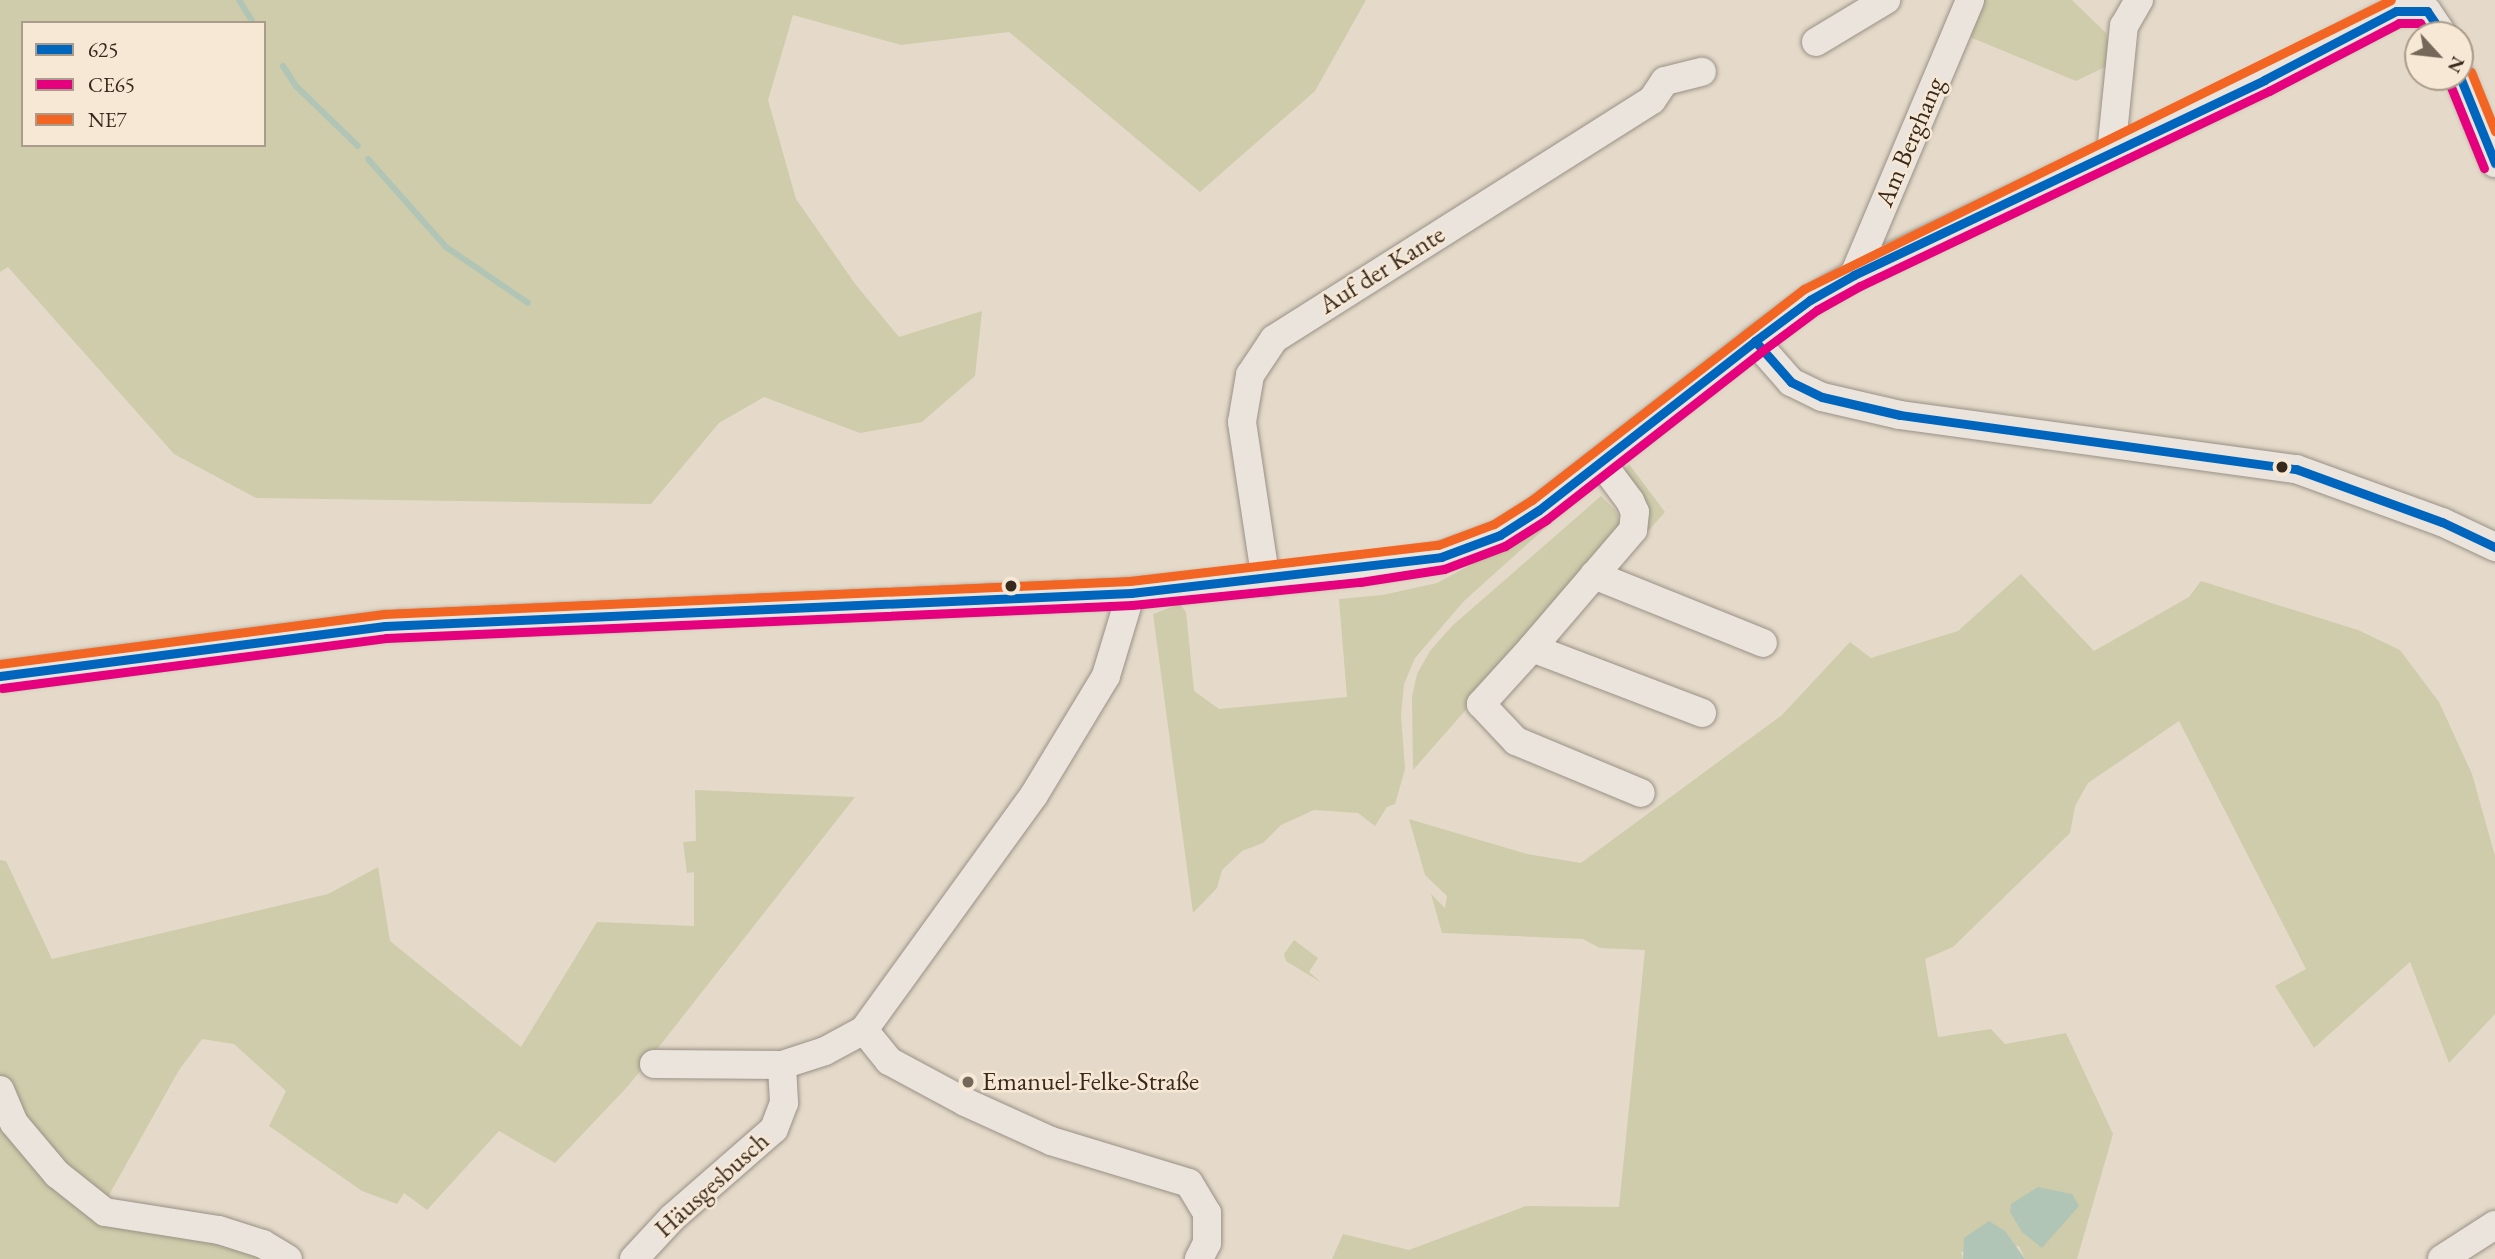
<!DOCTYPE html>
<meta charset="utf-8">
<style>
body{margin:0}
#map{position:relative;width:2495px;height:1259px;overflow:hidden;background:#e5dac9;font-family:"EB Garamond",serif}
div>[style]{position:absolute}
.green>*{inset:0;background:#ceccaa}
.water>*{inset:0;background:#b1c5b7}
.stream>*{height:6px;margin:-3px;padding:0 3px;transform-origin:3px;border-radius:3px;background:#b1c5b7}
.roads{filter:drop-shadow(0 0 2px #999186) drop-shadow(0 0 2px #999186)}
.minor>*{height:28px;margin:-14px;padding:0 14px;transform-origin:14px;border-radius:14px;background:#eae4dc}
.bus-1>*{height:9px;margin:-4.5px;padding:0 4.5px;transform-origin:4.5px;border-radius:4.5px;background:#0065bd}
.bus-2>*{height:9px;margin:-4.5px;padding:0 4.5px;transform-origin:4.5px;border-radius:4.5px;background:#e5007d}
.bus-3>*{height:9px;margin:-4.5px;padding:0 4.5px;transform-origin:4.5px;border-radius:4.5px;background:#f26522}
.dots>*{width:19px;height:19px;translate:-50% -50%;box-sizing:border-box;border:4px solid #f6e8d4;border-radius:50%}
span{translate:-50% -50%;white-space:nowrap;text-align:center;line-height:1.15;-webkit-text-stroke:5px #f6e8d4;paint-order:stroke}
.street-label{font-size:26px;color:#38291d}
.poi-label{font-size:26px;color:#38291d}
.left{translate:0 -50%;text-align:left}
.legend{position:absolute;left:21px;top:21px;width:245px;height:126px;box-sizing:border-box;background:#f6e8d4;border:2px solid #aa9c8b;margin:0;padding:9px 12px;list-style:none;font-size:21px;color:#38291d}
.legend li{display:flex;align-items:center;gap:14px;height:35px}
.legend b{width:35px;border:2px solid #aa9c8b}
.north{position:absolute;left:2404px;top:21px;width:70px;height:70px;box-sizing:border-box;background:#f6e8d4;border:2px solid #aa9c8b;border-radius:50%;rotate:117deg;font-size:19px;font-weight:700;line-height:28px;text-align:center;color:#38291d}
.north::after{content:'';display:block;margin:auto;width:24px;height:32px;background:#756759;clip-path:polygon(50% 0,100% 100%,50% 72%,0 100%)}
</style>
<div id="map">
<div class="green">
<i style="clip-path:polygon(evenodd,0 0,1366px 0,1315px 91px,1200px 192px,1009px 32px,901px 45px,793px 15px,768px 100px,796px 199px,856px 285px,899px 337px,982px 311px,975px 376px,922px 422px,860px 433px,764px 397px,719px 423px,651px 504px,256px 498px,174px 454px,8px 267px,0 272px,0 0,23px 23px,264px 23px,264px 145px,23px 145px,23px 23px)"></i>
<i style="clip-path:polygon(1981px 0,2072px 0,2106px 33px,2113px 63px,2076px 81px,1965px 35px)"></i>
<i style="clip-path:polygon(1629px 464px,1665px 512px,1635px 546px,1624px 470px)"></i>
<i style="clip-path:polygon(1601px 496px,1616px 511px,1621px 525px,1614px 541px,1413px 770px,1412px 697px,1417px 674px,1430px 651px,1452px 626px)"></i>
<i style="clip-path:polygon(1572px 504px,1464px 601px,1415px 658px,1404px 684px,1401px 715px,1405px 769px,1395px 804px,1387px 807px,1375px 826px,1358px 813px,1314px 810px,1281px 825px,1263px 843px,1242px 851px,1222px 870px,1217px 888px,1193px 913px,1153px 614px,1180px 604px,1186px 612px,1194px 691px,1219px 709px,1347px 697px,1339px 599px,1383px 595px,1437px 583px,1508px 545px)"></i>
<i style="clip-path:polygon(2021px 574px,2094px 651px,2189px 597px,2201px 581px,2358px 630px,2400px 650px,2439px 702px,2472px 774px,2495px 856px,2495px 1014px,2449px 1063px,2410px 962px,2314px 1048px,2275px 986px,2306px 969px,2179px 721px,2088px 783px,2075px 806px,2070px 833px,1953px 947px,1925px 959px,1938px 1037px,1991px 1029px,2005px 1044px,2066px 1033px,2113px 1134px,2077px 1259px,2025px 1259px,2019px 1246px,1961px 1252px,1963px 1259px,1332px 1259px,1343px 1234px,1409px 1250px,1526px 1206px,1619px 1207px,1645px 950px,1600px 948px,1583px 939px,1442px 933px,1431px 894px,1445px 908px,1447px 896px,1425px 875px,1409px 819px,1527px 854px,1581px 863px,1782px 715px,1850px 642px,1871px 658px,1958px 631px)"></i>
<i style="clip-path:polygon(695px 790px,855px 797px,629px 1085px,555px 1163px,499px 1131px,427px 1210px,404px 1193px,397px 1204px,362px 1191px,269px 1126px,286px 1091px,234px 1044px,202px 1039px,179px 1070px,109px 1195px,110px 1205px,287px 1259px,0 1259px,0 860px,6px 861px,52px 959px,328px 894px,378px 867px,390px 941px,521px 1047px,597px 922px,694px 926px,694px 872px,687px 873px,683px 842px,696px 841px)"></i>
<i style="clip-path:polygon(1294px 940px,1318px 958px,1309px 972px,1322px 983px,1286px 961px,1284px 954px)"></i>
</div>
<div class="water">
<i style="clip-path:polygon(2038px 1187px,2072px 1194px,2079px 1206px,2042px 1248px,2022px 1232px,2010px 1212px,2011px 1204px)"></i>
<i style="clip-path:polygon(1989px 1221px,2005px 1231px,2025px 1259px,1963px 1259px,1964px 1238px)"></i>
</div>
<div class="stream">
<i style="left:239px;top:0;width:25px;rotate:58deg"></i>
<i style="left:283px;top:66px;width:24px;rotate:57deg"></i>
<i style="left:296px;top:86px;width:86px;rotate:44.1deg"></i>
<i style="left:368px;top:159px;width:118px;rotate:48.4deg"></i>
<i style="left:446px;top:247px;width:99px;rotate:34.3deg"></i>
</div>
<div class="roads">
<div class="minor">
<i style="left:1816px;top:42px;width:82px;rotate:-31deg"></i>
<i style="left:2460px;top:77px;width:93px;rotate:67.9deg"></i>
<i style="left:2111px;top:153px;width:128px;rotate:-84.2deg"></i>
<i style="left:2124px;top:26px;width:30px;rotate:-60deg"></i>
<i style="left:1854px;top:275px;width:298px;rotate:-67.1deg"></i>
<i style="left:1755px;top:341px;width:55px;rotate:48.7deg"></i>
<i style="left:1791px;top:382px;width:34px;rotate:26deg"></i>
<i style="left:1822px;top:397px;width:80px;rotate:13deg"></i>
<i style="left:1900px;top:415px;width:400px;rotate:7.8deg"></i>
<i style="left:2296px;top:469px;width:155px;rotate:20deg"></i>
<i style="left:2442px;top:522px;width:59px;rotate:25.3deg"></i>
<i style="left:1601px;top:462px;width:49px;rotate:53.4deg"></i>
<i style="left:1630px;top:501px;width:12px;rotate:66deg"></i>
<i style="left:1635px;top:512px;width:18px;rotate:96deg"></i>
<i style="left:1633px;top:530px;width:155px;rotate:130.6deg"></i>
<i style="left:1532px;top:648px;width:182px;rotate:20.9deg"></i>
<i style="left:1594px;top:575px;width:182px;rotate:21.9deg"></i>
<i style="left:1266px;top:581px;width:161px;rotate:-98.6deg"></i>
<i style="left:1242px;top:422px;width:48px;rotate:-80.3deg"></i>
<i style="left:1250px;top:375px;width:43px;rotate:-56.3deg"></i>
<i style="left:1274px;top:339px;width:447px;rotate:-32.3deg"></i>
<i style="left:1652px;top:100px;width:23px;rotate:-56deg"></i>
<i style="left:1665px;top:81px;width:38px;rotate:-14deg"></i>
<i style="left:1131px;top:593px;width:87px;rotate:106.8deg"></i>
<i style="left:1106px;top:676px;width:139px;rotate:121.2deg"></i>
<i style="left:1034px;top:795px;width:290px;rotate:125.9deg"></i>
<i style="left:864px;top:1030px;width:40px;rotate:51deg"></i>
<i style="left:889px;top:1061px;width:86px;rotate:28.3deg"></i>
<i style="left:965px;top:1102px;width:94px;rotate:24.4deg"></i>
<i style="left:1051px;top:1141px;width:144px;rotate:16.9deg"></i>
<i style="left:1189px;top:1183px;width:35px;rotate:59deg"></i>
<i style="left:1207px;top:1213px;width:30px;rotate:90deg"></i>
<i style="left:1207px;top:1243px;width:18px;rotate:117deg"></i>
<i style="left:1532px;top:648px;width:76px;rotate:132.3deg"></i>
<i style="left:1481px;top:704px;width:51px;rotate:46.6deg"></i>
<i style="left:1516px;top:741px;width:135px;rotate:22.6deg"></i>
<i style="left:0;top:676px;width:388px;rotate:-7.4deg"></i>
<i style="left:385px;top:626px;width:747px;rotate:-2.53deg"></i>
<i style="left:1131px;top:593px;width:229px;rotate:-5.8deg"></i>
<i style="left:1359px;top:570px;width:83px;rotate:-9deg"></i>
<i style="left:1441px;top:557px;width:63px;rotate:-20.4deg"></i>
<i style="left:1500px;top:535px;width:46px;rotate:-32.7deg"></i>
<i style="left:1539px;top:510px;width:274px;rotate:-38deg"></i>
<i style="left:1755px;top:341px;width:69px;rotate:-36.7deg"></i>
<i style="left:1810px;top:300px;width:51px;rotate:-29.6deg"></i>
<i style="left:1854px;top:275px;width:454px;rotate:-25.4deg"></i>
<i style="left:2264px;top:80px;width:149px;rotate:-27.6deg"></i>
<i style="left:2396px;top:11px;width:31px"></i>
<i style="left:2427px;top:11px;width:29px;rotate:56deg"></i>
<i style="left:654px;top:1064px;width:128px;rotate:0.4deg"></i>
<i style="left:782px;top:1065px;width:45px;rotate:-18deg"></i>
<i style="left:825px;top:1051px;width:44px;rotate:-28.3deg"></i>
<i style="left:0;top:1090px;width:36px;rotate:67deg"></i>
<i style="left:14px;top:1123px;width:67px;rotate:49.9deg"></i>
<i style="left:57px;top:1174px;width:61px;rotate:38.4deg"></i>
<i style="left:105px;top:1212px;width:115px;rotate:9deg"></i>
<i style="left:219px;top:1230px;width:46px;rotate:17.7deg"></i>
<i style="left:263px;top:1244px;width:29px;rotate:31deg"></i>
<i style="left:634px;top:1259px;width:56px;rotate:-47.2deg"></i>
<i style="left:672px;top:1218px;width:135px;rotate:-41.1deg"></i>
<i style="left:774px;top:1129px;width:28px;rotate:-69deg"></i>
<i style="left:784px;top:1103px;width:38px;rotate:-93deg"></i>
<i style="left:2442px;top:1259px;width:63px;rotate:-32.7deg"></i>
</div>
</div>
<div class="bus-1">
<i style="left:2460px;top:77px;width:93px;rotate:67.9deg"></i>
<i style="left:1755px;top:341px;width:55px;rotate:48.7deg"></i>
<i style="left:1791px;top:382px;width:34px;rotate:26deg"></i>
<i style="left:1822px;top:397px;width:80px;rotate:13deg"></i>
<i style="left:1900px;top:415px;width:400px;rotate:7.8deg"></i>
<i style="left:2296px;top:469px;width:155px;rotate:20deg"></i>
<i style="left:2442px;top:522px;width:59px;rotate:25.3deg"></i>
<i style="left:0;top:676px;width:388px;rotate:-7.4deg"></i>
<i style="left:385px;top:626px;width:747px;rotate:-2.53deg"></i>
<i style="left:1131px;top:593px;width:312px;rotate:-6.6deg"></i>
<i style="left:1441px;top:557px;width:63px;rotate:-20.4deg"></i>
<i style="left:1500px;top:535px;width:46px;rotate:-32.7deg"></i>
<i style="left:1539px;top:510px;width:274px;rotate:-38deg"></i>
<i style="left:1755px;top:341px;width:69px;rotate:-36.7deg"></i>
<i style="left:1810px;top:300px;width:51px;rotate:-29.6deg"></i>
<i style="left:1854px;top:275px;width:454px;rotate:-25.4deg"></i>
<i style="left:2264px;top:80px;width:149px;rotate:-27.6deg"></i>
<i style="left:2396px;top:11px;width:31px"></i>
<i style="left:2427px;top:11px;width:29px;rotate:56deg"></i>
</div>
<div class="bus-2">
<i style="left:2449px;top:82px;width:93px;rotate:67.9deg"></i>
<i style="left:2px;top:688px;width:387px;rotate:-7.4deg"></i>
<i style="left:386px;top:638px;width:747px;rotate:-2.53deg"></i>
<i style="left:1132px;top:605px;width:229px;rotate:-5.8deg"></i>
<i style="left:1360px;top:582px;width:85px;rotate:-8.8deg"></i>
<i style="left:1444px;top:569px;width:65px;rotate:-20.7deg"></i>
<i style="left:1505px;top:546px;width:49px;rotate:-32.4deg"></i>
<i style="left:1546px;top:520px;width:274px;rotate:-38deg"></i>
<i style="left:1762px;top:351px;width:69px;rotate:-36.7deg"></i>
<i style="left:1817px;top:310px;width:49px;rotate:-29.2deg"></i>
<i style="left:1860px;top:286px;width:453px;rotate:-25.5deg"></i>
<i style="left:2269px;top:91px;width:147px;rotate:-27.6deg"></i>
<i style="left:2399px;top:23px;width:21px"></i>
<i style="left:2420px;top:23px;width:14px;rotate:56deg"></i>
</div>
<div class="bus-3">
<i style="left:2471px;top:72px;width:64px;rotate:67.9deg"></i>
<i style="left:0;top:664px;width:387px;rotate:-7.4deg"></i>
<i style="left:384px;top:614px;width:747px;rotate:-2.53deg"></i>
<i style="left:1130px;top:581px;width:310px;rotate:-6.7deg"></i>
<i style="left:1438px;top:545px;width:60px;rotate:-20.6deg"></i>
<i style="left:1494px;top:524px;width:45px;rotate:-32.3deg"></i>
<i style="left:1532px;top:500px;width:344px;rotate:-37.8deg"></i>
<i style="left:1804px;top:289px;width:654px;rotate:-26.21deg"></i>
</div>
<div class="dots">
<i style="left:2282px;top:467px;background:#38291d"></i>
<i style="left:1011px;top:586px;background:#38291d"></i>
<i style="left:968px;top:1082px;background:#756759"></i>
</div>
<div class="street-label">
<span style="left:1910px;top:142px;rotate:-67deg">Am Berghang</span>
<span style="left:1382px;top:270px;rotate:-32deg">Auf der Kante</span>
<span style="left:712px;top:1185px;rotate:-42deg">Häusgesbusch</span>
</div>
<div class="poi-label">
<span class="left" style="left:982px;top:1082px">Emanuel-Felke-Straße</span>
</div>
<ul class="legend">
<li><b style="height:9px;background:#0065bd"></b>625</li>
<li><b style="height:9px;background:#e5007d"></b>CE65</li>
<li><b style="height:9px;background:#f26522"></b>NE7</li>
</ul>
<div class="north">N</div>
</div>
